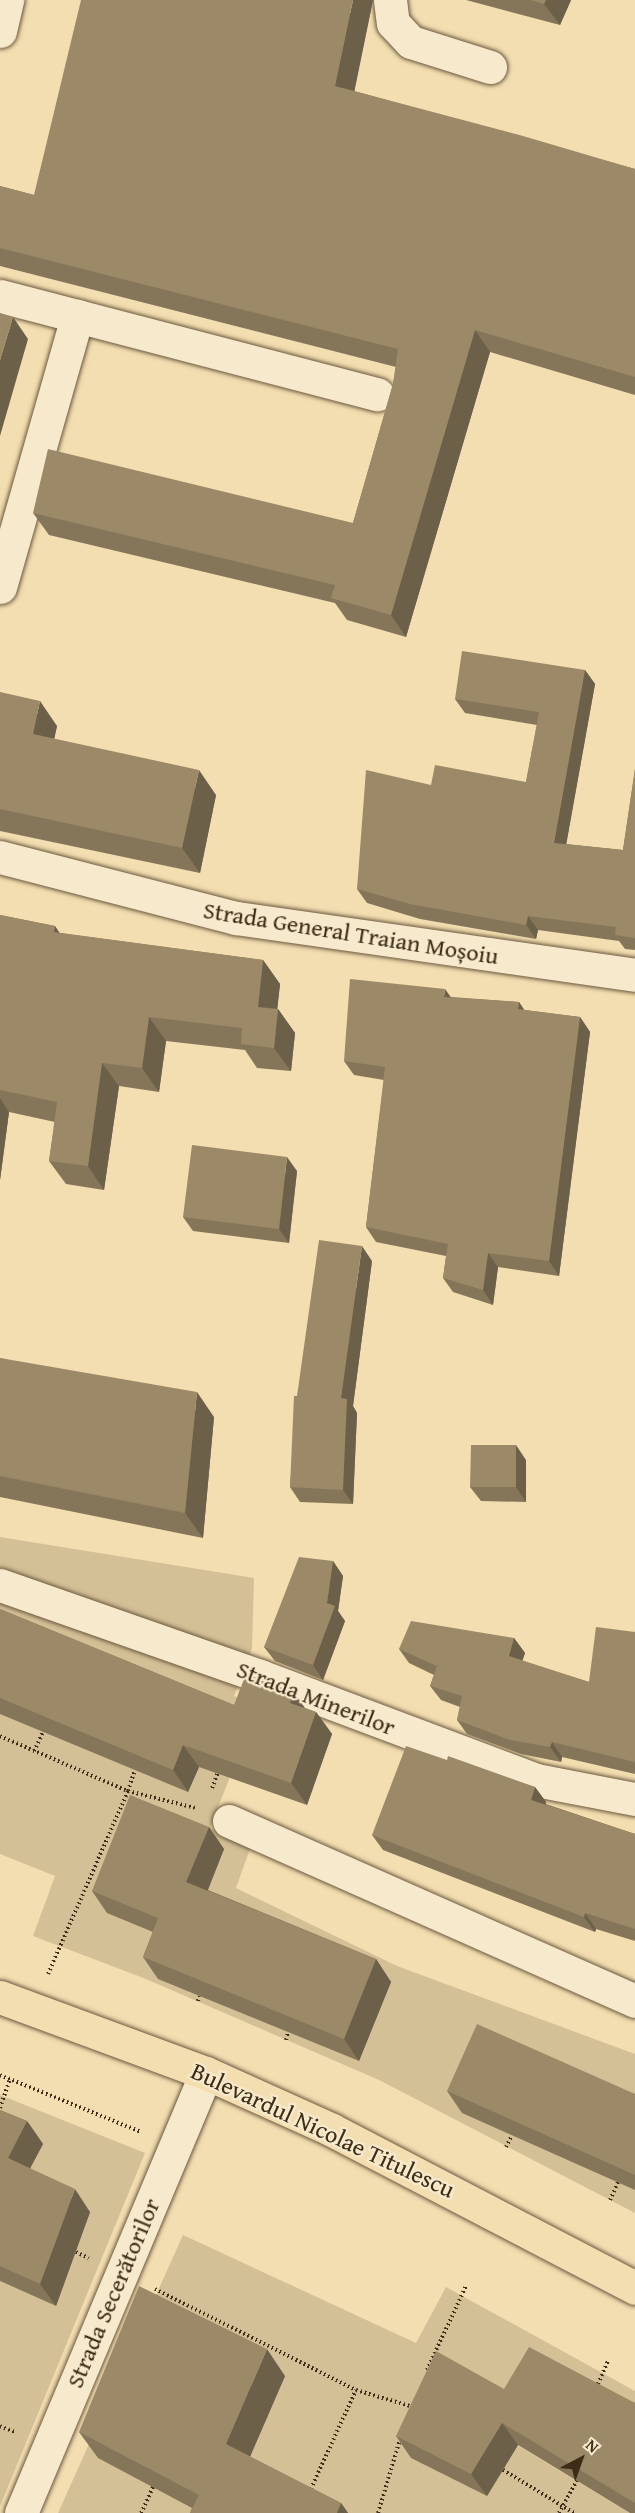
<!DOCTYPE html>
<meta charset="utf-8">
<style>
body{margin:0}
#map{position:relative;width:635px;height:2513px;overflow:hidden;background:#f3deb1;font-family:"Gentium Book Plus",serif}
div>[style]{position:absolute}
.green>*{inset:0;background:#d4c097}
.path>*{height:4px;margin-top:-2px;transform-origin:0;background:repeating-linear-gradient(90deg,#3e2c17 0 1.5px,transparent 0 4.5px)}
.roads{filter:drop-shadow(0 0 2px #6b583e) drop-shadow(0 0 2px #6b583e)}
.minor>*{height:33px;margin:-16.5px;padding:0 16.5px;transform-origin:16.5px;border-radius:16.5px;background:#f7eacc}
.major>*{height:33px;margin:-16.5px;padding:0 16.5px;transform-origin:16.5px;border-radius:16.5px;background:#f3deb1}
.wall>*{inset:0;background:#867659}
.shaded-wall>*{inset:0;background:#6d6048}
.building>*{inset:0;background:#9c8967}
span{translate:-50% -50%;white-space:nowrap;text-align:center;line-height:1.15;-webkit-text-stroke:4.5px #f7eacc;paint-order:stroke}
.street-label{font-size:24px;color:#3e2c17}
.north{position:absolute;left:551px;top:2429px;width:60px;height:60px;-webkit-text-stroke:4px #f7eacc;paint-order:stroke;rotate:41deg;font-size:16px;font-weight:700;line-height:24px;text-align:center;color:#3e2c17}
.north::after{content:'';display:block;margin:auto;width:21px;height:27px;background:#3e2c17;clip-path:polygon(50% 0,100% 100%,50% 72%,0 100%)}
</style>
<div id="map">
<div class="green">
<i style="clip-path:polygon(evenodd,0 1537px,254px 1578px,252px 1648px,234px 1696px,258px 1705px,210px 1828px,250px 1849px,236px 1888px,397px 1966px,635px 2054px,635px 2213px,379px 2080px,146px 1979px,33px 1936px,55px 1876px,0 1854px,0 1537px,174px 1940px,391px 1982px,359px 2061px,159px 1979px,174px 1940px)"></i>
<i style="clip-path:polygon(0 2095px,145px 2153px,0 2506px,0 2281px,56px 2306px,24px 2180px,0 2126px)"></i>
<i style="clip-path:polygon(183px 2235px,416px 2343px,446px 2287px,635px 2391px,635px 2417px,517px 2445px,630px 2513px,58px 2513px)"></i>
</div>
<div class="path">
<i style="left:0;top:1736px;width:139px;rotate:23.3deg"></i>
<i style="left:128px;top:1791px;width:22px;rotate:-72deg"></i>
<i style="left:34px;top:1751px;width:21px;rotate:-65deg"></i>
<i style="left:212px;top:1788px;width:19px;rotate:-69deg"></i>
<i style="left:48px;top:1974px;width:200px;rotate:-66.4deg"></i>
<i style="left:128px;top:1791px;width:69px;rotate:14.2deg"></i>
<i style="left:198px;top:2001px;width:5px;rotate:-79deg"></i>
<i style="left:286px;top:2040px;width:8px;rotate:-76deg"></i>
<i style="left:0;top:2075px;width:152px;rotate:22deg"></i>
<i style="left:0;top:2108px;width:31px;rotate:-71deg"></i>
<i style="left:506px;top:2147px;width:13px;rotate:-63deg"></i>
<i style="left:610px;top:2200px;width:20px;rotate:-66deg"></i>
<i style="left:76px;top:2252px;width:14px;rotate:25deg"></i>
<i style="left:155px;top:2289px;width:225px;rotate:26.7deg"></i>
<i style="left:356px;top:2390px;width:56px;rotate:16.5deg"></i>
<i style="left:427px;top:2370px;width:93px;rotate:-65.1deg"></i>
<i style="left:596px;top:2388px;width:30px;rotate:-66deg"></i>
<i style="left:0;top:2426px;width:16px;rotate:22deg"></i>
<i style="left:503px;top:2470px;width:83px;rotate:31.2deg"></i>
<i style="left:309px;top:2493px;width:113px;rotate:-65.5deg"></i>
<i style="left:141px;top:2513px;width:29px;rotate:-65deg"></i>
<i style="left:378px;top:2513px;width:77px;rotate:-73.4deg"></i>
<i style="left:559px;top:2513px;width:37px;rotate:-61deg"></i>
</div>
<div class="roads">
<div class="minor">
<i style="left:390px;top:0;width:23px;rotate:83deg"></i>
<i style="left:393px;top:23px;width:26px;rotate:47deg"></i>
<i style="left:411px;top:42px;width:83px;rotate:17.6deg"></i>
<i style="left:0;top:31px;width:32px;rotate:-77deg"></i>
<i style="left:0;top:296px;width:390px;rotate:14.6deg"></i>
<i style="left:0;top:587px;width:282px;rotate:-74.1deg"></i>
<i style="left:0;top:857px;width:244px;rotate:14.5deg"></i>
<i style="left:236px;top:918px;width:403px;rotate:8.1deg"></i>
<i style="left:0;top:1585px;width:275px;rotate:19.3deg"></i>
<i style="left:260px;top:1676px;width:295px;rotate:20.6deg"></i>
<i style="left:536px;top:1780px;width:101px;rotate:10.9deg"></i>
<i style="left:229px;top:1821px;width:444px;rotate:23.9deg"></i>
<i style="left:21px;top:2513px;width:477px;rotate:-67.2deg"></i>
</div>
<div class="major">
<i style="left:0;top:1997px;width:220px;rotate:20.3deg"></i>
<i style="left:206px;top:2073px;width:138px;rotate:24.3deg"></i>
<i style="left:332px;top:2130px;width:342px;rotate:27.5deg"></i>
</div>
</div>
<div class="wall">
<i style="clip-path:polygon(373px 0,354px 91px,635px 169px,635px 395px,490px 352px,406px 637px,347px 620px,335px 603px,49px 535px,33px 513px,353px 523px,393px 384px,396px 367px,0 266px,0 186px,34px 195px)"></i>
<i style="clip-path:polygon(466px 0,571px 0,560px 25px)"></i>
<i style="clip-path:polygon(585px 670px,595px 684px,566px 844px,623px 850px,635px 769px,635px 950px,625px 949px,619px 941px,538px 930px,536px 939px,420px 919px,367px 903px,357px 889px,431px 785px,526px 782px,537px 725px,465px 713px,455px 699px)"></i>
<i style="clip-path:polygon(0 692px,57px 726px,54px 739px,216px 795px,200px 873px,0 831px)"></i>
<i style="clip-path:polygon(0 915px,55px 926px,59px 933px,263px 960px,280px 984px,277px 1009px,278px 1009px,295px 1033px,291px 1071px,257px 1068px,245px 1050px,166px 1041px,159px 1092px,119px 1086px,104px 1190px,66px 1184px,49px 1161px,55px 1122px,9px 1112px,0 1180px)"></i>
<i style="clip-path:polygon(451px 997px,519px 1002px,524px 1010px,580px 1017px,590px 1032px,559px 1276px,498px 1267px,493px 1305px,453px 1292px,443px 1278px,446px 1256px,376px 1242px,366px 1227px,384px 1080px,354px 1075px,344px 1061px)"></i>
<i style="clip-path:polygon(297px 1171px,289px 1243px,193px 1231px,183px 1217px)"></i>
<i style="clip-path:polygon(372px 1261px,353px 1406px,357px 1413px,353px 1504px,300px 1502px,290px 1487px,297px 1396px)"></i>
<i style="clip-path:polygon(0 1358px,214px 1417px,203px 1538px,0 1497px)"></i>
<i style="clip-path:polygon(526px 1460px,526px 1502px,481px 1501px,470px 1487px)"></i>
<i style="clip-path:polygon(333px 1561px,343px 1576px,338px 1611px,345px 1621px,323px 1680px,275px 1661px,264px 1647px)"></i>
<i style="clip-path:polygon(0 1609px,234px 1705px,294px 1692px,305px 1708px,316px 1712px,332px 1734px,307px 1805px,199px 1767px,188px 1792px,0 1714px)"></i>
<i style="clip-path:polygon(635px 1632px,635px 1774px,562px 1757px,561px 1762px,521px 1754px,467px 1734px,457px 1720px,460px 1707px,441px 1700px,430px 1686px,434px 1675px,409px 1663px,399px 1649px,514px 1638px,525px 1653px,522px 1661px,589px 1682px)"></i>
<i style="clip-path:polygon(447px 1760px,535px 1787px,546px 1802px,546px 1804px,635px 1834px,635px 1941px,596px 1929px,595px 1932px,383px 1850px,372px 1835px)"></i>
<i style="clip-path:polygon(209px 1827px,224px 1849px,208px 1890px,376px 1959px,391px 1982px,359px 2061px,158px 1979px,143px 1957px,153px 1932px,107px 1913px,92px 1891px)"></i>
<i style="clip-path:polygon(447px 2091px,635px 2094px,635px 2190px,462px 2113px)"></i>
<i style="clip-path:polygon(0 2110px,27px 2121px,43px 2144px,30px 2168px,90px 2212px,56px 2306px,0 2281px)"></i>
<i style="clip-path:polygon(285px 2376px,250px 2457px,341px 2503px,348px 2513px,190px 2513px,192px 2508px,98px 2458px,79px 2432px)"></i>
<i style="clip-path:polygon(504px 2389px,635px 2403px,635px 2513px,630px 2513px,518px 2445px,487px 2496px,411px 2458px,396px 2436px)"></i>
</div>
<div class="shaded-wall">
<i style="clip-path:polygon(353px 0,373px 0,351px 108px,335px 86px)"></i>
<i style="clip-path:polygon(546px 0,571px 0,560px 25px,544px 4px)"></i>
<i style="clip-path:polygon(13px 317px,28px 339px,0 436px,0 360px)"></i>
<i style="clip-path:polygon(475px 330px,490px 352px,406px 637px,391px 615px)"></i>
<i style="clip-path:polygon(585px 670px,595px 684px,564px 857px,554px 843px)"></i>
<i style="clip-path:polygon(40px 701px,57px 726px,50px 759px,33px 734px)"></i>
<i style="clip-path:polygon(199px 770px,216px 795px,200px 873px,182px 848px)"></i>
<i style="clip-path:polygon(528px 916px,538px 930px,536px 939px,526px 925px)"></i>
<i style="clip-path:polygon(55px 926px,71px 950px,54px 932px)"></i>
<i style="clip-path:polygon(263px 960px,280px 984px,275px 1031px,258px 1007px)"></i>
<i style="clip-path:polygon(445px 989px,455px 1003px,444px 997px)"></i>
<i style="clip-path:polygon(519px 1002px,529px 1017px,518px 1009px)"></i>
<i style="clip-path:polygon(278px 1009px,295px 1033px,291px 1071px,274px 1048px)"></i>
<i style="clip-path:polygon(149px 1017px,166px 1041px,159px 1092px,142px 1068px)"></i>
<i style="clip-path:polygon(580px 1017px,590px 1032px,559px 1276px,549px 1261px)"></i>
<i style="clip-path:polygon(102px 1063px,119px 1086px,104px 1190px,88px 1166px)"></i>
<i style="clip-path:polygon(0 1098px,9px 1112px,0 1180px)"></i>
<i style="clip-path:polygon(287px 1157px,297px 1171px,289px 1243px,279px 1229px)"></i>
<i style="clip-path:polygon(362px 1246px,372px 1261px,353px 1406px,357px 1413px,353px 1504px,343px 1490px,341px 1398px)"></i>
<i style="clip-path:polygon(488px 1253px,498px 1267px,493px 1305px,483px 1290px)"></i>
<i style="clip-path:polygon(197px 1392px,214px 1417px,203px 1538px,185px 1513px)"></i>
<i style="clip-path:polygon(516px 1445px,526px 1460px,526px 1502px,516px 1487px)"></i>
<i style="clip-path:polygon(333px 1561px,343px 1576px,338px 1611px,345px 1621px,323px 1680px,313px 1665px,327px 1603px)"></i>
<i style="clip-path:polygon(514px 1638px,525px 1653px,519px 1671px,509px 1656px)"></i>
<i style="clip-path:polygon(294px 1692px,309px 1715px,290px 1703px)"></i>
<i style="clip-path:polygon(316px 1712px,332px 1734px,307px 1805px,291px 1783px)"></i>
<i style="clip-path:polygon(552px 1742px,562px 1757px,561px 1762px,550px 1747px)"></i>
<i style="clip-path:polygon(183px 1745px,199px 1767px,188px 1792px,173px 1770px)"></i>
<i style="clip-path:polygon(535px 1787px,546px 1802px,542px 1815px,531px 1800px)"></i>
<i style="clip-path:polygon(209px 1827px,224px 1849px,202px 1904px,186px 1882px)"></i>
<i style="clip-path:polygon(585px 1913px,596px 1929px,595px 1932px,584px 1917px)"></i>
<i style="clip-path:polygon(376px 1959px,391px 1982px,359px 2061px,344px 2039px)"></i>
<i style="clip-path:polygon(27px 2121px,43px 2144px,24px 2180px,8px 2158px)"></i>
<i style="clip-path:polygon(75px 2189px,90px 2212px,56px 2306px,40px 2284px)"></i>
<i style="clip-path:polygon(267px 2349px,285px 2376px,244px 2470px,226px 2444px)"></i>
<i style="clip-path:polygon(502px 2423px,518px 2445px,487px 2496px,471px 2474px)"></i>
<i style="clip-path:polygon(341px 2503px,348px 2513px,337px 2513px)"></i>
</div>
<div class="building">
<i style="clip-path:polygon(81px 0,353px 0,335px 86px,523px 136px,635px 169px,635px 377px,475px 330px,391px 615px,331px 598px,335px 585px,33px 513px,48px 449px,353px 523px,393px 384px,398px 349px,0 248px,0 186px,34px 195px)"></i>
<i style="clip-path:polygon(531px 0,546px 0,544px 4px)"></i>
<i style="clip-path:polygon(0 313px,13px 317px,0 360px)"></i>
<i style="clip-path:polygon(462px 651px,585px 670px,554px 843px,623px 850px,635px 769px,635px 938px,615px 935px,616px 927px,528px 916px,526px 925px,410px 904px,357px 889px,366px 770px,431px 785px,435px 765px,526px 782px,539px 712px,455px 699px)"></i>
<i style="clip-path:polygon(0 692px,40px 701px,33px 734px,199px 770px,182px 848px,0 809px)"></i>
<i style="clip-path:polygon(0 915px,55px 926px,54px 932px,263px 960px,258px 1007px,278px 1009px,274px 1048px,241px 1044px,242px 1028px,149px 1017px,142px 1068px,102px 1063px,88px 1166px,49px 1161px,57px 1102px,0 1090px)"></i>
<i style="clip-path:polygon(350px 979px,445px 989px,444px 997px,519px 1002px,518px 1009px,580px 1017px,549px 1261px,488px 1253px,483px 1290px,443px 1278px,448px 1244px,366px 1227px,385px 1067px,344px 1061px)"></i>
<i style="clip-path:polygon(192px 1145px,287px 1157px,279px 1229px,183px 1217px)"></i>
<i style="clip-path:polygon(319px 1240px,362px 1246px,341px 1398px,347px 1399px,343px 1490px,290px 1487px,294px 1396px,297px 1396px)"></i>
<i style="clip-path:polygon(0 1358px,197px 1392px,185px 1513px,0 1476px)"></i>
<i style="clip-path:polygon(471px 1445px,516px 1445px,516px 1487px,470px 1487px)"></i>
<i style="clip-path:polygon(299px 1557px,333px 1561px,327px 1603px,335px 1606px,313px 1665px,264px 1647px)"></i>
<i style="clip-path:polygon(0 1609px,234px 1705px,246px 1674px,294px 1692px,290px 1703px,316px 1712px,291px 1783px,183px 1745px,173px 1770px,0 1698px)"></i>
<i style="clip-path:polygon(411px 1621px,514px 1638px,509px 1656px,589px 1682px,596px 1627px,635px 1632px,635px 1762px,552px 1742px,550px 1747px,510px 1740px,457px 1720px,462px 1696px,430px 1686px,437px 1666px,399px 1649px)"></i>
<i style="clip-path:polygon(406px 1746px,447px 1760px,448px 1756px,535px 1787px,531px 1800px,635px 1834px,635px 1929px,585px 1913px,584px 1917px,372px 1835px)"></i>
<i style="clip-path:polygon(130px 1795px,209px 1827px,186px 1882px,376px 1959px,344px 2039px,143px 1957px,158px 1918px,92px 1891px)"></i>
<i style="clip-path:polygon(477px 2024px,635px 2094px,635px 2175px,447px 2091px)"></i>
<i style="clip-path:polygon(0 2110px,27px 2121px,8px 2158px,75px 2189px,40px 2284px,0 2266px)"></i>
<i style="clip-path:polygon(139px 2286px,267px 2349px,226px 2444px,341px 2503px,337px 2513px,190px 2513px,199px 2495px,79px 2432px)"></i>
<i style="clip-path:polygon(529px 2347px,635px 2403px,635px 2503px,502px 2423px,471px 2474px,396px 2436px,436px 2351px,504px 2389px)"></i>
</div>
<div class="street-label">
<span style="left:351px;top:933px;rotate:9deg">Strada General Traian Moșoiu</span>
<span style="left:316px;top:1698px;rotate:21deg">Strada Minerilor</span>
<span style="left:323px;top:2130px;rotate:25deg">Bulevardul Nicolae Titulescu</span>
<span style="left:113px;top:2293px;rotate:-67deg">Strada Secerătorilor</span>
</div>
<div class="north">N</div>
</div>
